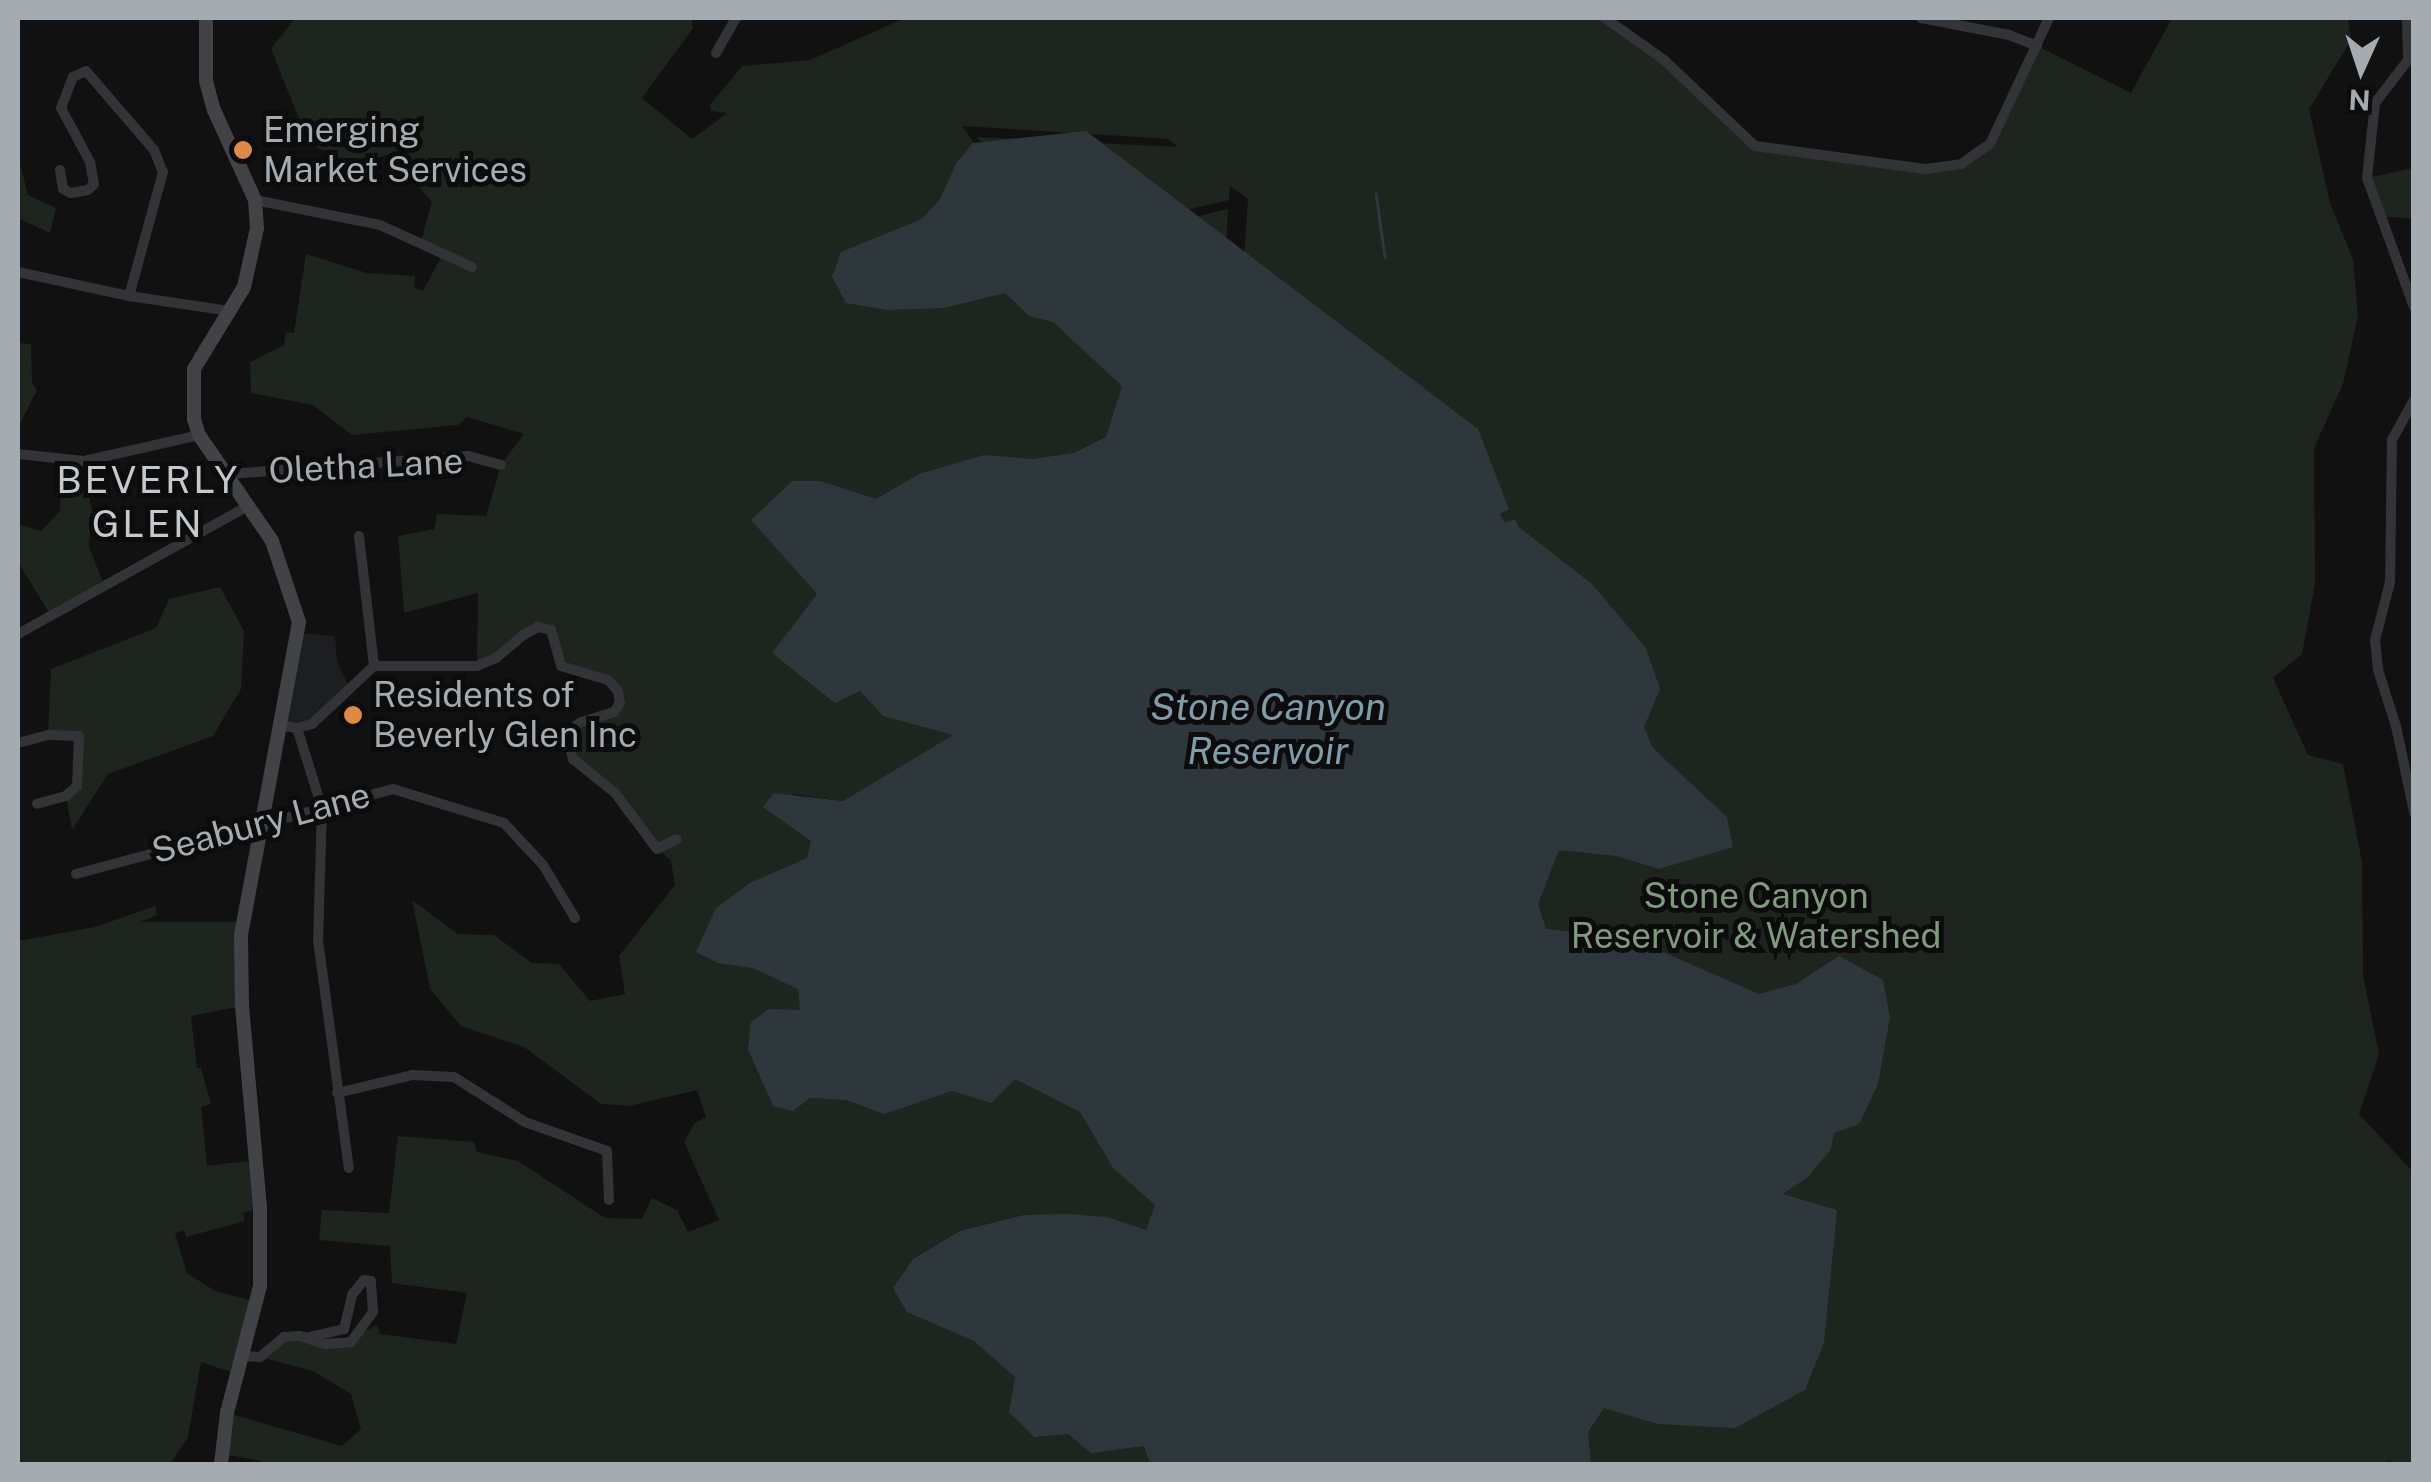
<!DOCTYPE html>
<style>
body{margin:0}
#map{position:relative;width:2431px;height:1482px;overflow:hidden;background:#111112;font-family:"Public Sans",sans-serif}
div>[style]{position:absolute}
.built>*{inset:0;background:#1d1e1f}
.green>*{inset:0;background:#1e241e}
.water>*{inset:0;background:#2e373b}
.stream>*{height:2.5px;margin:-1.25px;padding:0 1.25px;transform-origin:1.25px;border-radius:1.25px;background:#2e373b}
.minor>*{height:10px;margin:-5px;padding:0 5px;transform-origin:5px;border-radius:5px;background:#333437}
.secondary>*{height:14px;margin:-7px;padding:0 7px;transform-origin:7px;border-radius:7px;background:#414347}
.dots>*{width:28px;height:28px;translate:-50% -50%;box-sizing:border-box;border:5px solid #0c0c0d;border-radius:50%}
span{translate:-50% -50%;white-space:nowrap;text-align:center;line-height:1.15;-webkit-text-stroke:10px #0c0c0d;paint-order:stroke}
.poi-label{font-size:35px;color:#a4abb1}
.left{translate:0 -50%;text-align:left}
.street-label{font-size:35px;color:#a4abb1}
.park-label{font-size:35px;color:#809a7d}
.neighbourhood-label{font-size:38px;color:#c4c9ce;letter-spacing:2.5px}
.water-label{font-size:38px;color:#7e9da9;font-style:italic}
.frame{position:absolute;inset:0;border:20px solid #a4abb1;pointer-events:none}
.north{position:absolute;left:2311px;top:20px;width:100px;height:100px;-webkit-text-stroke:8px #0c0c0d;paint-order:stroke;rotate:183deg;font-size:28px;font-weight:700;line-height:40px;text-align:center;color:#a4abb1}
.north::after{content:'';display:block;margin:auto;width:35px;height:45px;background:#a4abb1;clip-path:polygon(50% 0,100% 100%,50% 72%,0 100%)}
</style>
<div id="map">
<div class="built">
<i style="clip-path:polygon(297px 633px,335px 636px,337px 661px,350px 689px,312px 724px,278px 725px)"></i>
</div>
<div class="green">
<i style="clip-path:polygon(295px 18px,692px 18px,693px 28px,642px 98px,692px 139px,727px 113px,711px 111px,710px 105px,742px 66px,810px 60px,905px 18px,1605px 18px,1663px 59px,1755px 146px,1926px 169px,1961px 164px,1990px 144px,2037px 46px,2131px 93px,2172px 18px,2348px 18px,2351px 40px,2309px 109px,2330px 203px,2353px 259px,2358px 316px,2343px 384px,2314px 448px,2315px 584px,2302px 654px,2273px 678px,2308px 755px,2343px 764px,2362px 862px,2363px 975px,2379px 1054px,2359px 1114px,2413px 1172px,2413px 1464px,2394px 1464px,2389px 1460px,2385px 1464px,1182px 1464px,1224px 654px,1198px 652px,1201px 595px,1225px 544px,1229px 519px,1222px 468px,1195px 436px,1235px 395px,1248px 199px,1230px 186px,1229px 200px,1085px 234px,1048px 233px,977px 137px,1178px 147px,1168px 139px,962px 126px,1037px 232px,910px 225px,895px 233px,1039px 242px,1010px 297px,1016px 304px,1049px 242px,1085px 243px,1228px 209px,1223px 295px,1054px 323px,1063px 331px,1223px 305px,1217px 391px,1119px 397px,1116px 405px,1206px 401px,1182px 422px,1177px 437px,1200px 468px,1207px 488px,997px 500px,977px 457px,970px 460px,989px 502px,864px 555px,822px 482px,811px 481px,855px 559px,812px 576px,816px 585px,859px 567px,950px 733px,955px 735px,952px 737px,958px 750px,926px 755px,843px 801px,792px 794px,807px 804px,845px 810px,892px 794px,900px 863px,893px 893px,808px 879px,790px 866px,742px 889px,716px 961px,726px 963px,750px 892px,785px 872px,804px 888px,889px 902px,868px 987px,806px 971px,753px 967px,772px 977px,867px 996px,889px 1075px,811px 1098px,837px 1099px,892px 1085px,899px 1108px,907px 1104px,901px 1082px,1039px 1044px,1082px 1067px,1082px 1115px,1091px 1129px,1091px 1068px,1194px 1036px,1186px 1186px,1102px 1150px,1110px 1163px,1186px 1195px,1177px 1366px,1099px 1362px,1090px 1334px,1090px 1216px,1078px 1215px,927px 1251px,910px 1263px,1081px 1223px,1081px 1335px,1088px 1361px,994px 1358px,1004px 1366px,1091px 1371px,1114px 1450px,1123px 1448px,1101px 1371px,1176px 1376px,1172px 1464px,261px 1464px,261px 1461px,222px 1454px,227px 1413px,342px 1446px,361px 1429px,351px 1394px,313px 1371px,260px 1357px,274px 1341px,300px 1336px,338px 1345px,377px 1325px,380px 1334px,456px 1344px,467px 1293px,392px 1283px,390px 1246px,319px 1240px,322px 1210px,389px 1213px,398px 1136px,474px 1142px,477px 1152px,518px 1161px,605px 1218px,642px 1219px,652px 1198px,677px 1210px,688px 1232px,719px 1220px,684px 1142px,695px 1123px,706px 1117px,697px 1090px,629px 1106px,601px 1104px,524px 1047px,461px 1026px,430px 989px,412px 900px,458px 934px,494px 935px,532px 963px,559px 964px,590px 1001px,625px 994px,619px 956px,675px 885px,671px 861px,645px 836px,615px 793px,573px 759px,566px 742px,571px 726px,614px 712px,620px 703px,618px 691px,609px 680px,561px 666px,551px 630px,539px 627px,477px 666px,478px 593px,404px 613px,398px 536px,434px 529px,437px 514px,486px 516px,501px 465px,524px 434px,467px 417px,458px 425px,352px 435px,313px 405px,251px 393px,250px 362px,284px 345px,286px 332px,294px 333px,306px 254px,367px 273px,415px 276px,414px 288px,423px 291px,442px 255px,420px 244px,432px 202px,390px 154px,353px 164px,309px 144px,271px 49px)"></i>
<i style="clip-path:polygon(18px 156px,28px 195px,56px 208px,50px 233px,18px 218px)"></i>
<i style="clip-path:polygon(2413px 168px,2413px 219px,2381px 216px,2367px 178px)"></i>
<i style="clip-path:polygon(18px 343px,31px 344px,32px 383px,37px 390px,18px 428px)"></i>
<i style="clip-path:polygon(63px 458px,84px 461px,92px 513px,89px 546px,104px 586px,51px 616px,18px 562px,18px 524px,41px 531px,60px 511px)"></i>
<i style="clip-path:polygon(220px 587px,244px 631px,241px 689px,213px 736px,108px 774px,72px 830px,66px 796px,77px 786px,79px 737px,48px 735px,51px 669px,156px 628px,169px 599px)"></i>
<i style="clip-path:polygon(155px 906px,157px 915px,140px 922px,243px 922px,242px 1006px,191px 1016px,197px 1068px,201px 1068px,211px 1104px,201px 1107px,207px 1166px,256px 1160px,260px 1208px,243px 1213px,245px 1221px,186px 1237px,184px 1230px,175px 1233px,187px 1273px,215px 1291px,256px 1302px,237px 1374px,201px 1362px,188px 1437px,170px 1464px,18px 1464px,18px 941px,95px 927px)"></i>
</div>
<div class="water">
<i style="clip-path:polygon(1086px 131px,1478px 429px,1509px 509px,1500px 514px,1505px 523px,1515px 519px,1519px 527px,1592px 584px,1646px 648px,1660px 689px,1644px 727px,1653px 748px,1727px 817px,1733px 847px,1659px 869px,1616px 856px,1559px 850px,1538px 904px,1546px 929px,1631px 938px,1759px 994px,1796px 984px,1839px 956px,1883px 980px,1890px 1017px,1878px 1084px,1859px 1124px,1834px 1133px,1831px 1149px,1808px 1177px,1783px 1194px,1837px 1210px,1824px 1343px,1805px 1390px,1735px 1428px,1658px 1424px,1604px 1408px,1588px 1432px,1591px 1464px,1150px 1464px,1144px 1446px,1091px 1453px,1068px 1434px,1034px 1437px,1009px 1412px,1015px 1377px,974px 1341px,907px 1312px,893px 1288px,913px 1259px,960px 1231px,1024px 1215px,1069px 1214px,1107px 1217px,1146px 1230px,1155px 1205px,1113px 1168px,1080px 1112px,1015px 1079px,991px 1103px,952px 1091px,884px 1114px,846px 1100px,810px 1098px,793px 1111px,773px 1106px,748px 1049px,751px 1022px,769px 1009px,800px 1010px,798px 989px,753px 968px,718px 963px,696px 952px,716px 908px,750px 883px,807px 858px,811px 841px,763px 807px,774px 793px,843px 801px,953px 735px,883px 716px,860px 691px,835px 703px,772px 653px,817px 594px,751px 520px,792px 481px,820px 481px,876px 499px,919px 474px,984px 455px,1032px 459px,1074px 453px,1106px 437px,1122px 386px,1053px 322px,1029px 316px,1005px 293px,944px 308px,886px 310px,846px 303px,832px 277px,841px 252px,922px 219px,940px 199px,957px 162px,973px 143px)"></i>
</div>
<div class="stream">
<i style="left:1376px;top:193px;width:65px;rotate:82deg"></i>
</div>
<div class="minor">
<i style="left:1605px;top:18px;width:71px;rotate:35.3deg"></i>
<i style="left:1663px;top:59px;width:127px;rotate:43.4deg"></i>
<i style="left:1755px;top:146px;width:173px;rotate:7.7deg"></i>
<i style="left:1926px;top:169px;width:35px;rotate:-8deg"></i>
<i style="left:1961px;top:164px;width:35px;rotate:-35deg"></i>
<i style="left:1990px;top:144px;width:139px;rotate:-64.9deg"></i>
<i style="left:1921px;top:18px;width:90px;rotate:10.9deg"></i>
<i style="left:2009px;top:35px;width:30px;rotate:21deg"></i>
<i style="left:2407px;top:18px;width:42px;rotate:88.6deg"></i>
<i style="left:2408px;top:60px;width:54px;rotate:127.5deg"></i>
<i style="left:2375px;top:103px;width:75px;rotate:96.1deg"></i>
<i style="left:2367px;top:178px;width:137px;rotate:70deg"></i>
<i style="left:716px;top:53px;width:40px;rotate:-60.3deg"></i>
<i style="left:60px;top:170px;width:19px;rotate:81deg"></i>
<i style="left:63px;top:189px;width:9px;rotate:27deg"></i>
<i style="left:71px;top:193px;width:17px;rotate:-10deg"></i>
<i style="left:88px;top:190px;width:8px;rotate:-45deg"></i>
<i style="left:94px;top:184px;width:22px;rotate:-100deg"></i>
<i style="left:90px;top:162px;width:61px;rotate:-118.2deg"></i>
<i style="left:61px;top:108px;width:33px;rotate:-69deg"></i>
<i style="left:73px;top:77px;width:14px;rotate:-25deg"></i>
<i style="left:86px;top:71px;width:104px;rotate:49.3deg"></i>
<i style="left:154px;top:150px;width:24px;rotate:68deg"></i>
<i style="left:163px;top:172px;width:129px;rotate:105.3deg"></i>
<i style="left:255px;top:200px;width:127px;rotate:11.3deg"></i>
<i style="left:380px;top:225px;width:101px;rotate:24.5deg"></i>
<i style="left:18px;top:272px;width:114px;rotate:12.2deg"></i>
<i style="left:129px;top:296px;width:101px;rotate:8.5deg"></i>
<i style="left:2414px;top:400px;width:46px;rotate:118.8deg"></i>
<i style="left:2392px;top:440px;width:142px;rotate:90.8deg"></i>
<i style="left:2390px;top:582px;width:60px;rotate:104.5deg"></i>
<i style="left:2375px;top:640px;width:30px;rotate:84deg"></i>
<i style="left:2378px;top:670px;width:59px;rotate:72.2deg"></i>
<i style="left:2396px;top:726px;width:88px;rotate:78.2deg"></i>
<i style="left:18px;top:454px;width:66px;rotate:6.1deg"></i>
<i style="left:84px;top:461px;width:118px;rotate:-12.7deg"></i>
<i style="left:229px;top:474px;width:240px;rotate:-4.3deg"></i>
<i style="left:468px;top:456px;width:34px;rotate:15deg"></i>
<i style="left:359px;top:536px;width:131px;rotate:83.4deg"></i>
<i style="left:18px;top:634px;width:265px;rotate:-29.1deg"></i>
<i style="left:278px;top:725px;width:19px;rotate:9deg"></i>
<i style="left:297px;top:728px;width:16px;rotate:-15deg"></i>
<i style="left:312px;top:724px;width:85px;rotate:-43.1deg"></i>
<i style="left:374px;top:666px;width:103px"></i>
<i style="left:477px;top:666px;width:21px;rotate:-23deg"></i>
<i style="left:496px;top:658px;width:35px;rotate:-40deg"></i>
<i style="left:523px;top:635px;width:17px;rotate:-28deg"></i>
<i style="left:538px;top:627px;width:13px;rotate:13deg"></i>
<i style="left:551px;top:630px;width:37px;rotate:74deg"></i>
<i style="left:561px;top:666px;width:49px;rotate:16.6deg"></i>
<i style="left:608px;top:680px;width:15px;rotate:48deg"></i>
<i style="left:618px;top:691px;width:12px;rotate:81deg"></i>
<i style="left:620px;top:703px;width:11px;rotate:124deg"></i>
<i style="left:614px;top:712px;width:34px;rotate:163deg"></i>
<i style="left:581px;top:722px;width:19px;rotate:144deg"></i>
<i style="left:566px;top:733px;width:27px;rotate:75deg"></i>
<i style="left:573px;top:759px;width:54px;rotate:39deg"></i>
<i style="left:615px;top:793px;width:70px;rotate:53.1deg"></i>
<i style="left:657px;top:849px;width:22px;rotate:-27deg"></i>
<i style="left:297px;top:728px;width:84px;rotate:72.6deg"></i>
<i style="left:322px;top:808px;width:132px;rotate:91.7deg"></i>
<i style="left:318px;top:940px;width:230px;rotate:82.3deg"></i>
<i style="left:18px;top:743px;width:31px;rotate:-15deg"></i>
<i style="left:48px;top:735px;width:31px;rotate:2deg"></i>
<i style="left:79px;top:736px;width:50px;rotate:92.3deg"></i>
<i style="left:77px;top:786px;width:15px;rotate:138deg"></i>
<i style="left:66px;top:796px;width:30px;rotate:165deg"></i>
<i style="left:76px;top:874px;width:328px;rotate:-15deg"></i>
<i style="left:393px;top:789px;width:116px;rotate:17deg"></i>
<i style="left:504px;top:823px;width:57px;rotate:47.1deg"></i>
<i style="left:543px;top:865px;width:62px;rotate:58.9deg"></i>
<i style="left:337px;top:1093px;width:77px;rotate:-13.5deg"></i>
<i style="left:412px;top:1075px;width:42px;rotate:2.7deg"></i>
<i style="left:454px;top:1077px;width:84px;rotate:32.4deg"></i>
<i style="left:525px;top:1122px;width:87px;rotate:19.5deg"></i>
<i style="left:607px;top:1151px;width:49px;rotate:87.7deg"></i>
<i style="left:242px;top:1356px;width:18px;rotate:3deg"></i>
<i style="left:260px;top:1357px;width:31px;rotate:-40deg"></i>
<i style="left:284px;top:1337px;width:16px;rotate:-4deg"></i>
<i style="left:300px;top:1336px;width:6px;rotate:18deg"></i>
<i style="left:306px;top:1338px;width:20px;rotate:18deg"></i>
<i style="left:325px;top:1344px;width:26px;rotate:-4deg"></i>
<i style="left:351px;top:1342px;width:37px;rotate:-54deg"></i>
<i style="left:373px;top:1312px;width:31px;rotate:-94deg"></i>
<i style="left:371px;top:1281px;width:7px;rotate:-172deg"></i>
<i style="left:364px;top:1280px;width:19px;rotate:129deg"></i>
<i style="left:352px;top:1295px;width:35px;rotate:103deg"></i>
<i style="left:344px;top:1329px;width:39px;rotate:167deg"></i>
</div>
<div class="secondary">
<i style="left:206px;top:18px;width:63px;rotate:90deg"></i>
<i style="left:206px;top:81px;width:30px;rotate:75deg"></i>
<i style="left:214px;top:110px;width:99px;rotate:65.5deg"></i>
<i style="left:255px;top:200px;width:28px;rotate:86deg"></i>
<i style="left:257px;top:228px;width:60px;rotate:102.4deg"></i>
<i style="left:244px;top:287px;width:96px;rotate:121.4deg"></i>
<i style="left:194px;top:369px;width:50px;rotate:90deg"></i>
<i style="left:194px;top:419px;width:17px;rotate:73deg"></i>
<i style="left:199px;top:435px;width:129px;rotate:55.4deg"></i>
<i style="left:272px;top:541px;width:85px;rotate:71.6deg"></i>
<i style="left:299px;top:622px;width:319px;rotate:100.5deg"></i>
<i style="left:241px;top:936px;width:70px;rotate:89.2deg"></i>
<i style="left:242px;top:1006px;width:203px;rotate:84.9deg"></i>
<i style="left:260px;top:1208px;width:78px;rotate:90deg"></i>
<i style="left:260px;top:1286px;width:131px;rotate:104.6deg"></i>
<i style="left:227px;top:1413px;width:51px;rotate:96.7deg"></i>
</div>
<div class="dots">
<i style="left:243px;top:150px;background:#dc8b40"></i>
<i style="left:353px;top:715px;background:#dc8b40"></i>
</div>
<div class="poi-label">
<span class="left" style="left:263px;top:150px">Emerging<br>Market Services</span>
<span class="left" style="left:373px;top:715px">Residents of<br>Beverly Glen Inc</span>
</div>
<div class="street-label">
<span style="left:366px;top:466px;rotate:-3deg">Oletha Lane</span>
<span style="left:261px;top:823px;rotate:-15deg">Seabury Lane</span>
</div>
<div class="park-label">
<span style="left:1756px;top:916px">Stone Canyon<br>Reservoir &amp; Watershed</span>
</div>
<div class="neighbourhood-label">
<span style="left:148px;top:502px">BEVERLY<br>GLEN</span>
</div>
<div class="water-label">
<span style="left:1268px;top:729px">Stone Canyon<br>Reservoir</span>
</div>
<div class="frame"></div>
<div class="north">N</div>
</div>
